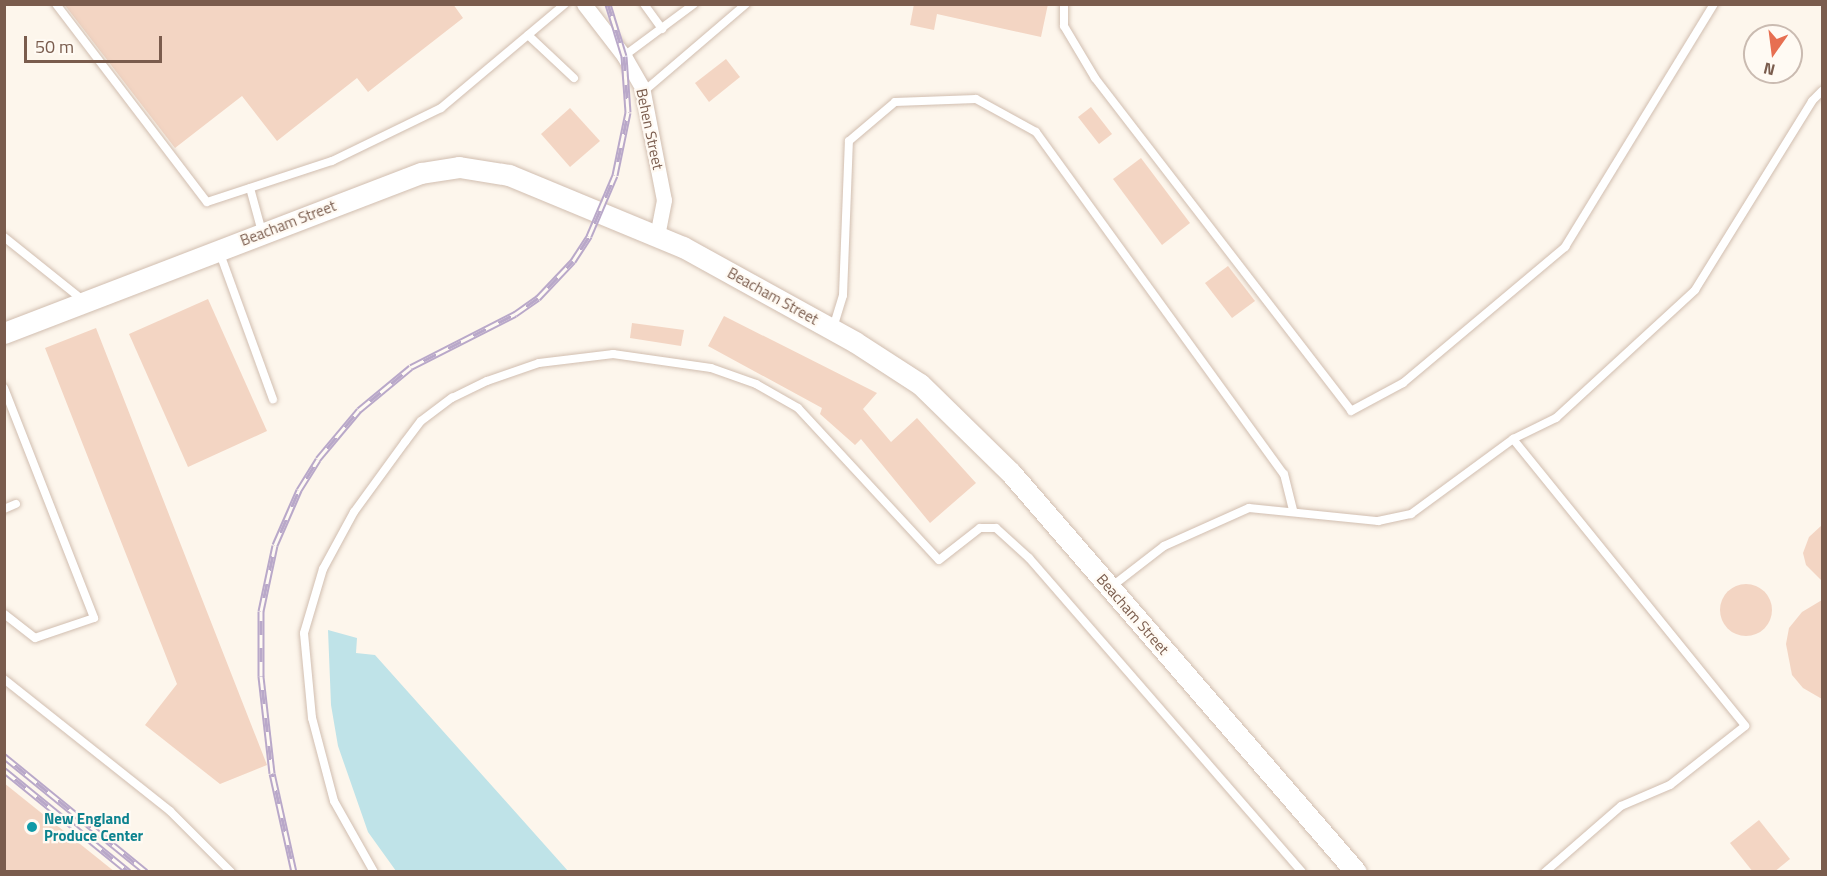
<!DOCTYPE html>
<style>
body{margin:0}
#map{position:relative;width:1827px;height:876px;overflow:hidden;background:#fdf6ec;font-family:"Titillium Web",sans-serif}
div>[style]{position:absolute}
.water>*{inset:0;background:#bfe3e8}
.building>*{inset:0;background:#f3d5c3}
.round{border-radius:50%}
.roads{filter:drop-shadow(0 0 2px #d1beb0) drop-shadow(0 0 2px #d1beb0)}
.service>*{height:8px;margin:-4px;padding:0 4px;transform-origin:4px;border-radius:4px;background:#fff}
.minor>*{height:15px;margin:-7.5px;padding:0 7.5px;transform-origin:7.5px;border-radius:7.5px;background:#fff}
.secondary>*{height:21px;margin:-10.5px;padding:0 10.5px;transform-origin:10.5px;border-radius:10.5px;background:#fff}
.rail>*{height:7px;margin-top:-3.5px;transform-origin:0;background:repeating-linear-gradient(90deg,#fffaf3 0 14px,#b9a8c9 0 28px);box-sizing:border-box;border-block:2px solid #b9a8c9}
.dots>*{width:16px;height:16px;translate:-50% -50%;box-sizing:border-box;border:3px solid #fffaf3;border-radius:50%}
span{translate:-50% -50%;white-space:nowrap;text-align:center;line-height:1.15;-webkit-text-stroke:4.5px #fffaf3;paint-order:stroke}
.street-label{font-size:15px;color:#7a5c4d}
.culture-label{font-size:15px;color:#0d838f;font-weight:700}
.left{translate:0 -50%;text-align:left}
.frame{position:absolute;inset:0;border:6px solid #7a5c4d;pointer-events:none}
.north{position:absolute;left:1743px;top:24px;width:60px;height:60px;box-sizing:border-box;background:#fffaf3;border:2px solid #cabbb1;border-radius:50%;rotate:194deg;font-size:16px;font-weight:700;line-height:24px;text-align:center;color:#7a5c4d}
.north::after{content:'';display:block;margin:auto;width:21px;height:27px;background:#e76f51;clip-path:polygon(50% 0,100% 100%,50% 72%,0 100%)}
.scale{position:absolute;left:24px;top:36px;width:138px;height:27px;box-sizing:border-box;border:3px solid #7a5c4d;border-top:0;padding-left:8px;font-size:18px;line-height:21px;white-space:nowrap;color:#7a5c4d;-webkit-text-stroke:4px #fffaf3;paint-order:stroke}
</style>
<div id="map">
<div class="water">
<i style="clip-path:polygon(328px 630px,357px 638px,356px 653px,375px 655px,568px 871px,396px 871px,368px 832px,338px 746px,331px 705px)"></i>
</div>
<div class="building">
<i style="clip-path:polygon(64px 4px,453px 4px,463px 18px,368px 92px,357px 78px,277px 141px,242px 96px,175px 148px)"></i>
<i style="clip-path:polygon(914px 4px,1048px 4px,1041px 37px,937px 14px,934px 30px,910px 25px)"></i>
<i style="clip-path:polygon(726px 59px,740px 77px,709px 102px,695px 83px)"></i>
<i style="clip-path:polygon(1091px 107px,1112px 134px,1099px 144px,1078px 117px)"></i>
<i style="clip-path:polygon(570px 108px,600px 141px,570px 167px,541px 134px)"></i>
<i style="clip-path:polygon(1141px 158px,1190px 223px,1162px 245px,1113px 179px)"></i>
<i style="clip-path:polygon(1228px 266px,1255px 301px,1232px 318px,1205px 283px)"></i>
<i style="clip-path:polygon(208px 299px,267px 431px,188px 467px,129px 334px)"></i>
<i style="clip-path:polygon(724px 316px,877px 393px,863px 409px,891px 442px,917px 418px,976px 483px,930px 523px,861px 439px,855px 445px,820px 414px,822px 408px,708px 346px)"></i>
<i style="clip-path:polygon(632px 323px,684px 330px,681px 346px,630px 338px)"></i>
<i style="clip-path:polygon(96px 328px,267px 765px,220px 784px,145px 725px,177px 684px,45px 348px)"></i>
<i style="clip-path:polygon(1822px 525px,1822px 581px,1806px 565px,1803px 553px,1809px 537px)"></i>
<i class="round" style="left:1720px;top:584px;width:52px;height:52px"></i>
<i style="clip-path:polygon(1822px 600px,1822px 699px,1803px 688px,1792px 675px,1786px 644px,1789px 628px,1802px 612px)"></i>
<i style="clip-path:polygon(4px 783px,115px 872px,4px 872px)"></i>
<i style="clip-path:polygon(1759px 820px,1790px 859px,1774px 872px,1753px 872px,1730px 843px)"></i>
</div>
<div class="roads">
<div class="service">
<i style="left:56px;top:4px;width:249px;rotate:52.7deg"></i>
<i style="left:207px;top:202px;width:132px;rotate:-18.2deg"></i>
<i style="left:332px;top:161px;width:121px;rotate:-25.9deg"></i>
<i style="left:441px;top:108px;width:162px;rotate:-40deg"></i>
<i style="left:644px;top:4px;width:31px;rotate:54deg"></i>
<i style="left:1064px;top:4px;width:22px;rotate:90deg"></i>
<i style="left:1064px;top:26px;width:61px;rotate:59.2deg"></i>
<i style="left:1095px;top:78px;width:420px;rotate:52.4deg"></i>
<i style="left:1351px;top:411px;width:59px;rotate:-28.3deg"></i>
<i style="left:1403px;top:383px;width:212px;rotate:-40deg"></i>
<i style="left:1565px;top:247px;width:285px;rotate:-58.5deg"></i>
<i style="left:528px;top:35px;width:63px;rotate:43.1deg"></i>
<i style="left:624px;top:56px;width:87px;rotate:-36.6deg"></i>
<i style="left:643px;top:92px;width:135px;rotate:-40.5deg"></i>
<i style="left:250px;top:188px;width:46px;rotate:74.7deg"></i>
<i style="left:4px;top:237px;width:101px;rotate:38.6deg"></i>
<i style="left:219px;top:251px;width:158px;rotate:70deg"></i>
<i style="left:833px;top:328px;width:34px;rotate:-73deg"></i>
<i style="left:843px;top:295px;width:154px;rotate:-87.8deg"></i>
<i style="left:849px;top:141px;width:60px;rotate:-40.3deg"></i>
<i style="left:895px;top:102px;width:81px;rotate:-2.1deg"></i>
<i style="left:976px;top:99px;width:68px;rotate:28.8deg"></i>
<i style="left:1036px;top:132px;width:422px;rotate:54.1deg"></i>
<i style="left:1284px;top:474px;width:38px;rotate:76deg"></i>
<i style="left:4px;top:388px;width:247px;rotate:68.6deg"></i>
<i style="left:94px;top:618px;width:62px;rotate:161.3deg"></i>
<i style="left:35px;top:638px;width:39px;rotate:-142deg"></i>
<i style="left:1513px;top:439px;width:48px;rotate:-26deg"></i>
<i style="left:1556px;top:418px;width:189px;rotate:-42.6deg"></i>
<i style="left:1695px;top:290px;width:222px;rotate:-58.2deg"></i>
<i style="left:1812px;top:101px;width:14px;rotate:-45deg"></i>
<i style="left:4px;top:509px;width:13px;rotate:-23deg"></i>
<i style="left:1111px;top:587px;width:67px;rotate:-37.7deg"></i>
<i style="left:1164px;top:546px;width:93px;rotate:-24.1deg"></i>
<i style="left:1249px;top:508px;width:130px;rotate:5.8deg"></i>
<i style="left:1378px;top:521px;width:34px;rotate:-12deg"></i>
<i style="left:1411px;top:514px;width:127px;rotate:-36.3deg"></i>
<i style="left:1513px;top:439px;width:369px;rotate:51deg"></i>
<i style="left:1745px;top:726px;width:95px;rotate:141.8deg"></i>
<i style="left:1670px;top:785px;width:53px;rotate:156.8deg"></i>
<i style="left:1621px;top:806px;width:101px;rotate:139deg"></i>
<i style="left:4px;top:679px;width:212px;rotate:38.5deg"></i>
<i style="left:170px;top:811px;width:86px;rotate:45deg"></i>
<i style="left:374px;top:872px;width:81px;rotate:-119.4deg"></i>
<i style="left:334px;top:801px;width:86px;rotate:-104.8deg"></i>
<i style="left:312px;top:718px;width:85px;rotate:-95.4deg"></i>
<i style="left:304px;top:633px;width:67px;rotate:-73.5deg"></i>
<i style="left:323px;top:569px;width:65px;rotate:-61.5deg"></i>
<i style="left:354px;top:512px;width:87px;rotate:-53.9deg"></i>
<i style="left:405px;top:442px;width:26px;rotate:-53deg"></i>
<i style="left:421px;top:421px;width:39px;rotate:-37deg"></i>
<i style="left:452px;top:398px;width:39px;rotate:-26deg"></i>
<i style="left:487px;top:381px;width:55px;rotate:-19.1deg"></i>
<i style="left:539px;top:363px;width:75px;rotate:-6.9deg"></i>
<i style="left:613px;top:354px;width:99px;rotate:8.1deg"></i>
<i style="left:711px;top:368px;width:48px;rotate:19.6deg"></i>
<i style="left:756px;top:384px;width:48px;rotate:29.7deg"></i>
<i style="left:798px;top:408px;width:207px;rotate:47.2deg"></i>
<i style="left:939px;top:560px;width:52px;rotate:-38deg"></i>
<i style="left:980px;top:528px;width:16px"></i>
<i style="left:996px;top:528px;width:45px;rotate:42.3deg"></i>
<i style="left:1029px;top:558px;width:416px;rotate:49deg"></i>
</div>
<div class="minor">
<i style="left:584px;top:4px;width:66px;rotate:52.4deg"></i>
<i style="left:624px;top:56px;width:36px;rotate:60deg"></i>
<i style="left:642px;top:87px;width:115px;rotate:79deg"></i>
<i style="left:664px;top:200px;width:36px;rotate:101deg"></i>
</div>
<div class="secondary">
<i style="left:4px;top:333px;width:447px;rotate:-21deg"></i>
<i style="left:421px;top:173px;width:38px;rotate:-9deg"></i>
<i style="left:459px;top:167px;width:51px;rotate:9.1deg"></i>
<i style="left:509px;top:175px;width:188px;rotate:22.5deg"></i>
<i style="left:683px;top:247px;width:196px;rotate:28.9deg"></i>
<i style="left:855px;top:342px;width:77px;rotate:32.9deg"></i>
<i style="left:920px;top:384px;width:127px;rotate:44.4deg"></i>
<i style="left:1011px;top:473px;width:527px;rotate:49.15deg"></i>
</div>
</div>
<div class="rail">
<i style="left:4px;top:756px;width:183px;rotate:39.2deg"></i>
<i style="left:4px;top:770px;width:161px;rotate:39.2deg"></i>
<i style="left:294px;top:872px;width:101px;rotate:-102.5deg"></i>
<i style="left:272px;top:773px;width:98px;rotate:-96.5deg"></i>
<i style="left:261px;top:676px;width:65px;rotate:-90deg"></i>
<i style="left:261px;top:611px;width:67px;rotate:-78deg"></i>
<i style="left:275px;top:545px;width:60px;rotate:-66.4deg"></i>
<i style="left:299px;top:490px;width:36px;rotate:-58deg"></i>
<i style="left:318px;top:459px;width:64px;rotate:-50.1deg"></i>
<i style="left:359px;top:410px;width:67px;rotate:-39.6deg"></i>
<i style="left:411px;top:367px;width:117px;rotate:-27deg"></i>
<i style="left:515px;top:314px;width:28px;rotate:-35deg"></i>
<i style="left:538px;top:298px;width:51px;rotate:-46.6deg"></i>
<i style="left:573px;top:261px;width:30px;rotate:-57deg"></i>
<i style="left:589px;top:236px;width:66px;rotate:-66.9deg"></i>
<i style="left:615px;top:175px;width:64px;rotate:-78.3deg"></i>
<i style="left:628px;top:112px;width:56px;rotate:-94.1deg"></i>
<i style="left:624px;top:56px;width:54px;rotate:-107.1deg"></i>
</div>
<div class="dots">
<i style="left:32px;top:827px;background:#0f9aa8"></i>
</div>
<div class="street-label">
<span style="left:650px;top:129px;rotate:78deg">Behen Street</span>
<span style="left:288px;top:223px;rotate:-21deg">Beacham Street</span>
<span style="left:773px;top:296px;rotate:29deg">Beacham Street</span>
<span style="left:1133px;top:614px;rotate:49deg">Beacham Street</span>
</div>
<div class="culture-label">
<span class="left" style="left:44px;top:827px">New England<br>Produce Center</span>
</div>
<div class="frame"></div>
<div class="north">N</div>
<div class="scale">50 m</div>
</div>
